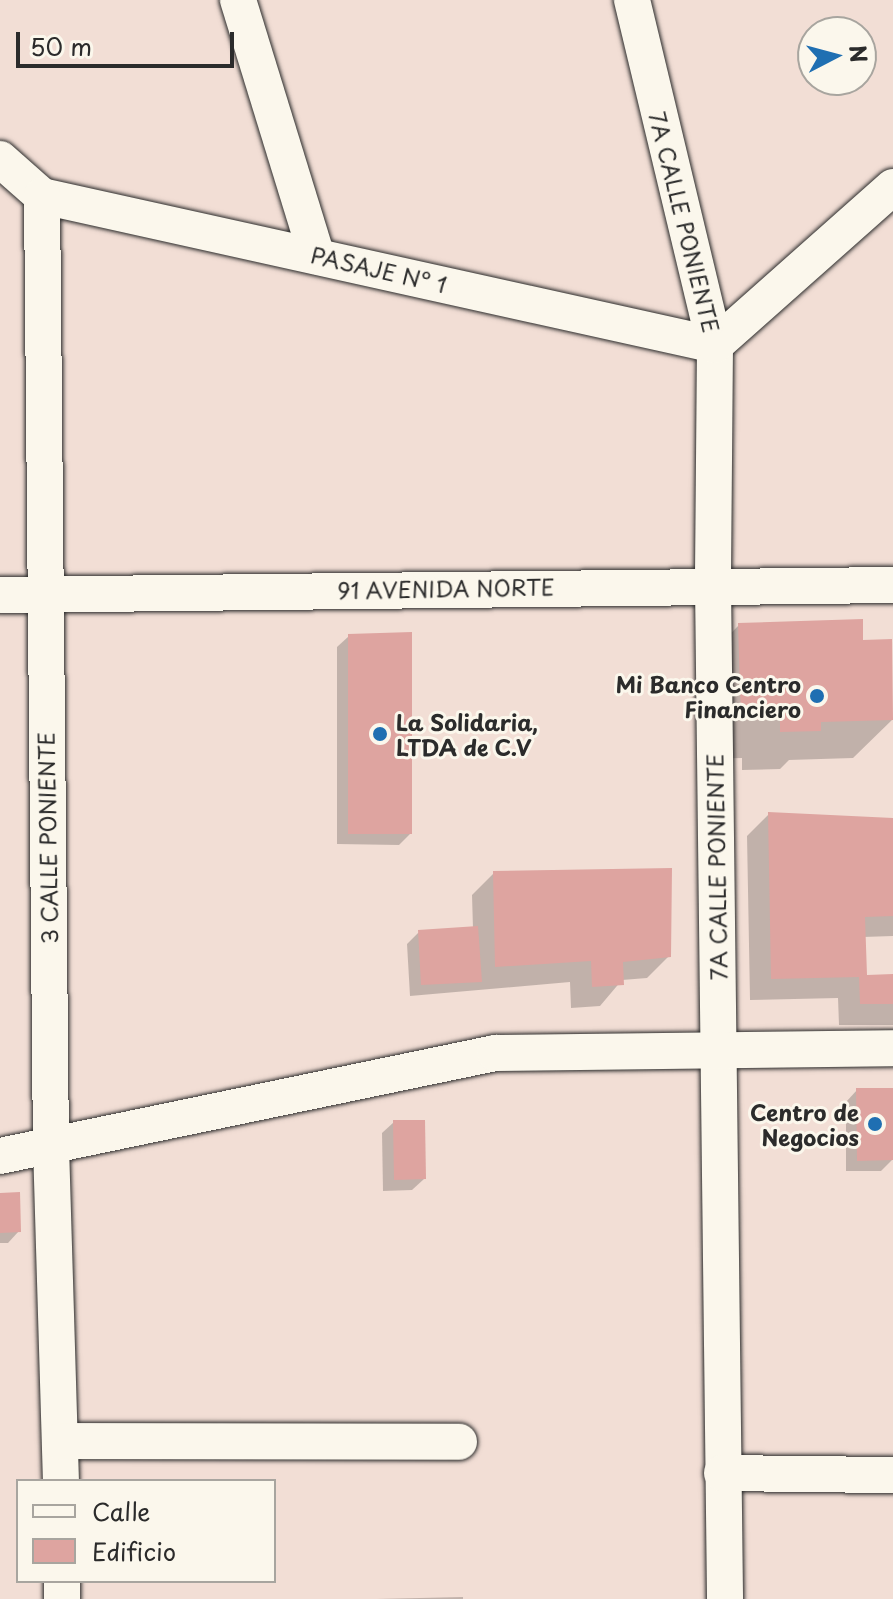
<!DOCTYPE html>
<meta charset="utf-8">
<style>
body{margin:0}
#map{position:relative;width:893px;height:1599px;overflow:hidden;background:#f2ded5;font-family:"Playpen Sans",sans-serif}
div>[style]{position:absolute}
.shadow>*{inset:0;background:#0003}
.building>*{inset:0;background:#dea4a0}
.roads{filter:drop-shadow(0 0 2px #2b2b2b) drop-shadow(0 0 2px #2b2b2b)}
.minor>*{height:36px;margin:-18px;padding:0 18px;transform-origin:18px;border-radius:18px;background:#fbf7ec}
.dots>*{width:22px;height:22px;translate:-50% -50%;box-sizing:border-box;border:4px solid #fbf7ec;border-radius:50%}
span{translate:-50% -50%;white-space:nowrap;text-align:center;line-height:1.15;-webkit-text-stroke:6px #fbf7ec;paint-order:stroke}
.street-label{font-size:22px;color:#2b2b2b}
.poi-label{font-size:22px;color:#2b2b2b;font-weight:700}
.right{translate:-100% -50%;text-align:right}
.left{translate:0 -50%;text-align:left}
.legend{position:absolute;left:16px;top:1479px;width:260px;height:104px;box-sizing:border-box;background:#fbf7ec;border:2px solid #a8a59f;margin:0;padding:10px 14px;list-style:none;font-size:24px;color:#2b2b2b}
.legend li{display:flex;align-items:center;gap:16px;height:40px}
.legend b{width:40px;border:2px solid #a8a59f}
.north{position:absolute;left:797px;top:16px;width:80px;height:80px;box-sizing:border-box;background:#fbf7ec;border:2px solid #a8a59f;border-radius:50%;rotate:84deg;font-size:22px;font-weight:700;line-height:32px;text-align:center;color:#2b2b2b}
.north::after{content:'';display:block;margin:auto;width:28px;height:36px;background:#1f6fb2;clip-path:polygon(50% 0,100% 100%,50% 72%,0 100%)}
.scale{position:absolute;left:16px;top:32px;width:218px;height:36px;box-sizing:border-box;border:4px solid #2b2b2b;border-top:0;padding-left:10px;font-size:24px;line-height:28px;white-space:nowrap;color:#2b2b2b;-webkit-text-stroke:6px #fbf7ec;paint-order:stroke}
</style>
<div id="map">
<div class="shadow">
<i style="clip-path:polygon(739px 625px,862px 642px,893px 719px,853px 758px,789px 760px,780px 769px,742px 770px,742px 758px,703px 759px,700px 665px)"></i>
<i style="clip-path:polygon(349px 636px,410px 834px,399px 845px,337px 844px,337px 647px)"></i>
<i style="clip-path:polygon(769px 814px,893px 820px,893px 936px,863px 937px,865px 977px,893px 976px,893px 956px,893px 1025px,839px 1025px,838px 998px,750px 1000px,747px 836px)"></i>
<i style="clip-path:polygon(494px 873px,669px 956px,647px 978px,622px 980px,600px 1006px,571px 1008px,570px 982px,410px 996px,407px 944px,419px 932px,473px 929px,472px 895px)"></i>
<i style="clip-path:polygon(857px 1090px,892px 1160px,881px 1171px,846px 1171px,846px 1102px)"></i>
<i style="clip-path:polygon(394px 1122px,424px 1179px,412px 1190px,383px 1191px,382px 1133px)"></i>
<i style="clip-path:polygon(0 1195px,19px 1231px,8px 1243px,0 1243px)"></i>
<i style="clip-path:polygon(463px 1597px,463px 1599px,376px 1599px)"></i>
</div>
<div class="building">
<i style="clip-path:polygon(863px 619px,863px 640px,892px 639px,893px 720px,821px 722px,821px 731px,780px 732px,780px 719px,741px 720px,738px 623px)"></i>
<i style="clip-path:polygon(412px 632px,412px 834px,348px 834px,348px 634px)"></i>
<i style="clip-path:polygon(768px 812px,893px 818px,893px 916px,865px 917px,867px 975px,893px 974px,893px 1004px,860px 1004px,859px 977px,771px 979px)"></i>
<i style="clip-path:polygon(672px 868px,671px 957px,623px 962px,624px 985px,592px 987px,591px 961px,495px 967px,493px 871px)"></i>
<i style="clip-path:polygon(478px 926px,482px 982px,421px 985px,418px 930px)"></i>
<i style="clip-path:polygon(856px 1088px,893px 1088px,893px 1160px,857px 1161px)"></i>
<i style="clip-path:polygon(393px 1120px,425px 1120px,426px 1179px,394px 1180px)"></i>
<i style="clip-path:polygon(20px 1192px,21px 1232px,0 1233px,0 1193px)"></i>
</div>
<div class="roads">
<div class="minor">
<i style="left:238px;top:0;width:268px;rotate:72.9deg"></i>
<i style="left:632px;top:0;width:355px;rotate:76.5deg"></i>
<i style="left:715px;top:345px;width:240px;rotate:90.5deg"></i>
<i style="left:713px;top:585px;width:1014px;rotate:89.32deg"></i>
<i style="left:0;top:159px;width:56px;rotate:41.4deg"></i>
<i style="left:42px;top:196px;width:689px;rotate:12.48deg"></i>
<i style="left:42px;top:196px;width:950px;rotate:89.46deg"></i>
<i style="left:51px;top:1146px;width:335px;rotate:88.3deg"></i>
<i style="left:715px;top:345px;width:238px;rotate:-41.6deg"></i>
<i style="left:0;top:595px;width:893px;rotate:-0.64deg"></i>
<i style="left:0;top:1156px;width:506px;rotate:-11.75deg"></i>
<i style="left:495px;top:1053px;width:398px;rotate:-0.7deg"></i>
<i style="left:60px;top:1441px;width:399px;rotate:0.1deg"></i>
<i style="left:722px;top:1473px;width:171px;rotate:0.7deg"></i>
<i style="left:62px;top:1581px;width:18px;rotate:90deg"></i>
</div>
</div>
<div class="dots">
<i style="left:817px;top:696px;background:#1f6fb2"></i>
<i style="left:380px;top:734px;background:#1f6fb2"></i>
<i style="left:875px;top:1124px;background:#1f6fb2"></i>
</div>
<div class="street-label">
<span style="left:685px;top:222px;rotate:76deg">7A CALLE PONIENTE</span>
<span style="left:379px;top:269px;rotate:13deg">PASAJE N° 1</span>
<span style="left:446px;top:588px;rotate:-1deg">91 AVENIDA NORTE</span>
<span style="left:47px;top:838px;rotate:-91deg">3 CALLE PONIENTE</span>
<span style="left:716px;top:867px;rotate:-91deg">7A CALLE PONIENTE</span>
</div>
<div class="poi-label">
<span class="right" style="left:801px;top:696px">Mi Banco Centro<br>Financiero</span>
<span class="left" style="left:396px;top:734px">La Solidaria,<br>LTDA de C.V</span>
<span class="right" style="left:859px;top:1124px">Centro de<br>Negocios</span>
</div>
<ul class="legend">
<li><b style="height:10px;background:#fbf7ec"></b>Calle</li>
<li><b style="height:22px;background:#dea4a0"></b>Edificio</li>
</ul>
<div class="north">N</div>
<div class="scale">50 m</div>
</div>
